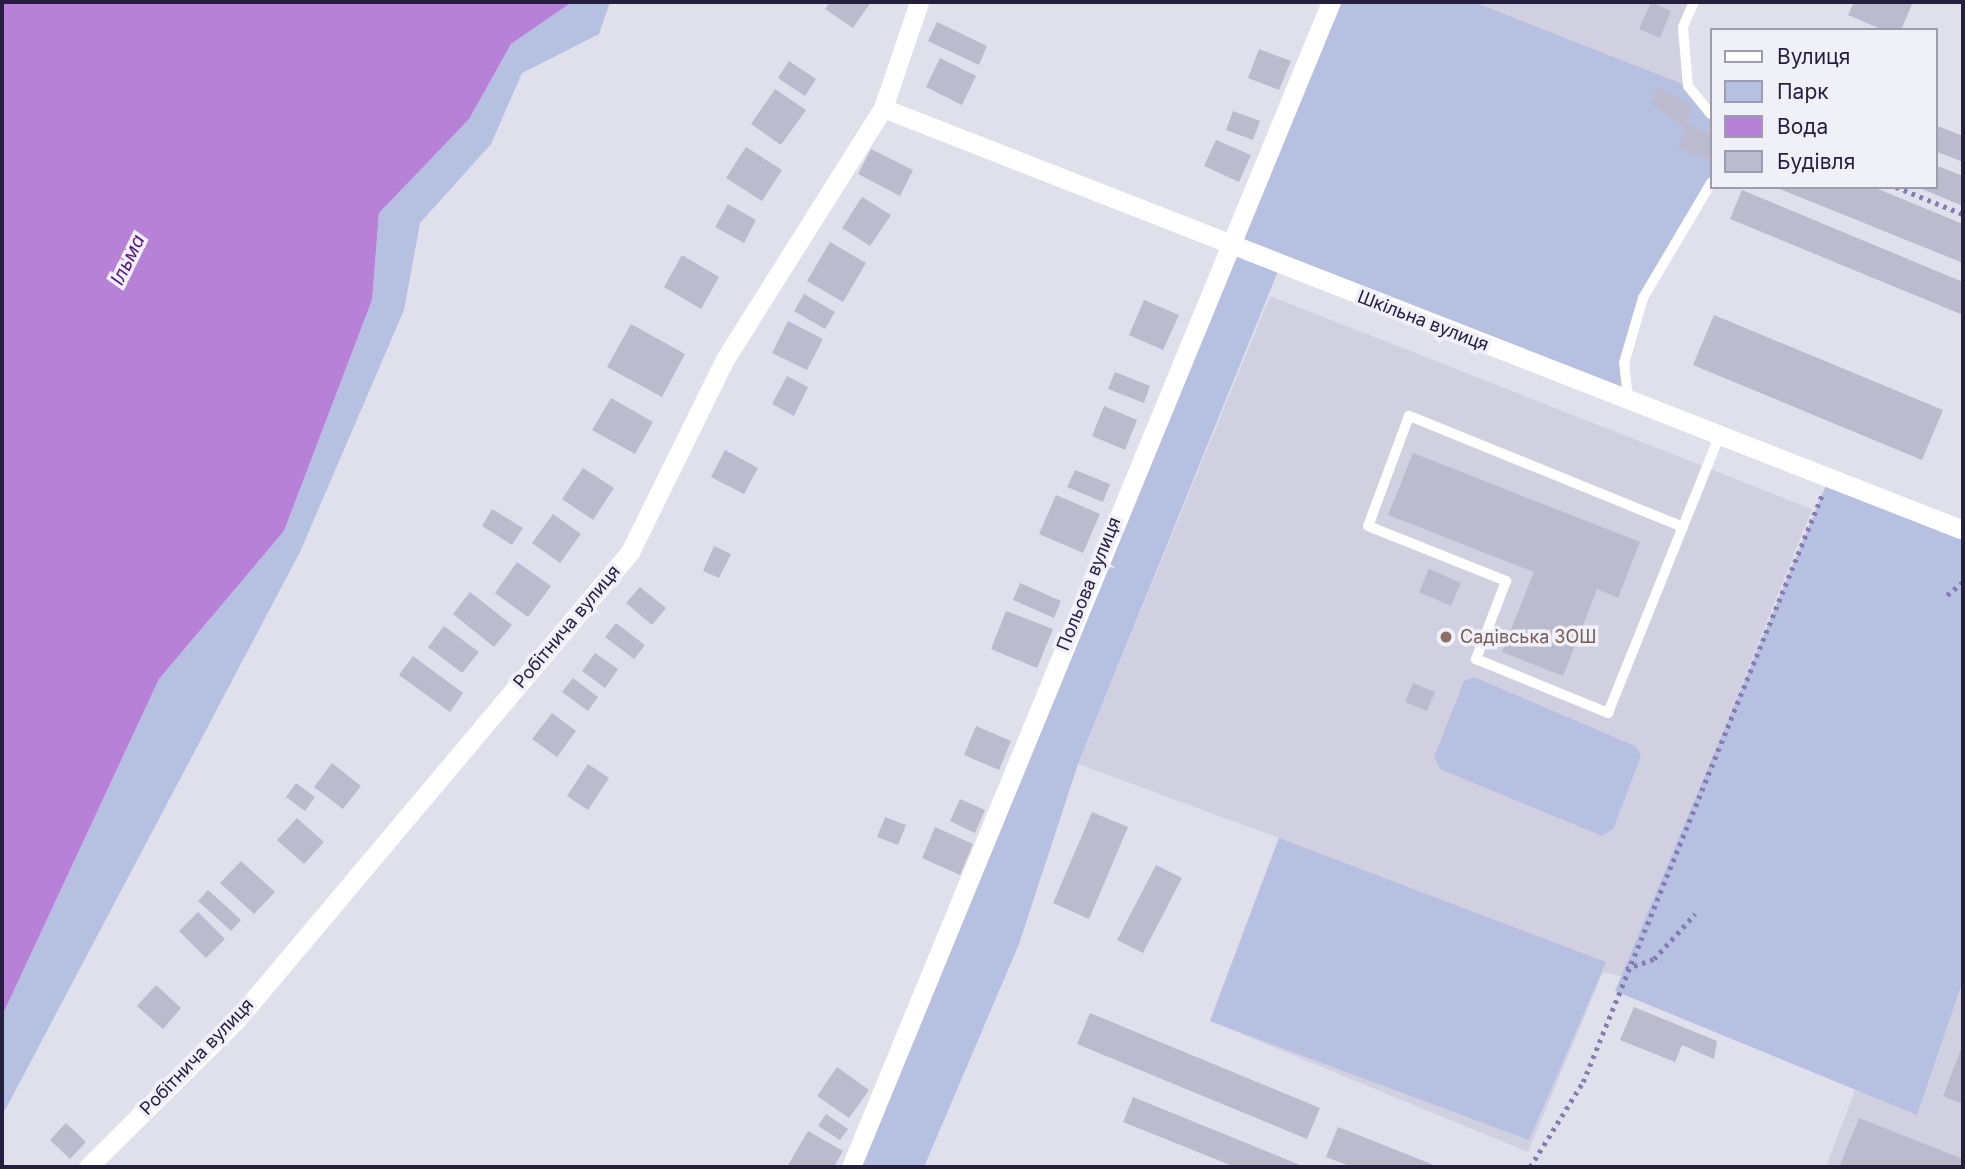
<!DOCTYPE html>
<meta charset="utf-8">
<style>
body{margin:0}
#map{position:relative;width:1965px;height:1169px;overflow:hidden;background:#e0dfec;font-family:Inter,sans-serif}
div>[style]{position:absolute}
.built>*{inset:0;background:#d1d0e0}
.green>*{inset:0;background:#b6c0e0}
.water>*{inset:0;background:#b881d8}
.building>*{inset:0;background:#bcbbcd}
.path>*{height:4.5px;margin-top:-2.25px;transform-origin:0;background:repeating-linear-gradient(90deg,#857cb4 0 3.5px,transparent 0 8.5px)}
.lane>*{height:10px;margin:-5px;padding:0 5px;transform-origin:5px;border-radius:5px;background:#fff}
.street>*{height:19px;margin:-9.5px;padding:0 9.5px;transform-origin:9.5px;border-radius:9.5px;background:#fff}
.dots>*{width:19px;height:19px;translate:-50% -50%;box-sizing:border-box;border:4px solid #f0f0f9;border-radius:50%}
span{translate:-50% -50%;white-space:nowrap;text-align:center;line-height:1.15;-webkit-text-stroke:7px #f0f0f9;paint-order:stroke}
.street-label{font-size:18px;color:#251e3f}
.education-label{font-size:18px;color:#785e54}
.left{translate:0 -50%;text-align:left}
.water-label{font-size:19px;color:#5a1281;font-style:italic}
.frame{position:absolute;inset:0;border:4px solid #251e3f;pointer-events:none}
.legend{position:absolute;left:1710px;top:28px;width:228px;height:161px;box-sizing:border-box;background:#f0f0f9;border:2px solid #9f9caf;margin:0;padding:9px 12px;list-style:none;font-size:21px;color:#251e3f}
.legend li{display:flex;align-items:center;gap:14px;height:35px}
.legend b{width:35px;border:2px solid #9f9caf}
</style>
<div id="map">
<div class="built">
<i style="clip-path:polygon(1474px 2px,1694px 2px,1683px 27px,1688px 86px)"></i>
<i style="clip-path:polygon(1270px 296px,1812px 509px,1625px 977px,1603px 972px,1528px 1152px,1210px 1021px,1279px 838px,1078px 764px)"></i>
<i style="clip-path:polygon(1963px 978px,1963px 1167px,1826px 1167px,1855px 1090px,1879px 1098px)"></i>
</div>
<div class="green">
<i style="clip-path:polygon(572px 2px,610px 2px,599px 34px,522px 73px,491px 144px,420px 223px,404px 310px,300px 552px,2px 1116px,2px 1016px,159px 679px,284px 531px,372px 300px,379px 213px,468px 119px,511px 44px)"></i>
<i style="clip-path:polygon(1334px 2px,1474px 2px,1688px 86px,1711px 114px,1711px 183px,1643px 298px,1624px 362px,1628px 400px,1280px 266px,1078px 764px,1019px 944px,924px 1167px,852px 1167px)"></i>
<i style="clip-path:polygon(1829px 478px,1963px 530px,1963px 980px,1917px 1115px,1615px 991px)"></i>
<i style="clip-path:polygon(1474px 677px,1635px 746px,1641px 756px,1613px 829px,1602px 836px,1440px 769px,1434px 757px,1464px 681px)"></i>
<i style="clip-path:polygon(1279px 838px,1606px 962px,1529px 1140px,1210px 1021px)"></i>
</div>
<div class="water">
<i style="clip-path:polygon(2px 2px,572px 2px,511px 44px,469px 119px,379px 213px,372px 300px,284px 531px,159px 679px,2px 1016px)"></i>
</div>
<div class="building">
<i style="clip-path:polygon(830px 2px,871px 2px,853px 28px,825px 9px)"></i>
<i style="clip-path:polygon(1651px 2px,1671px 11px,1660px 38px,1639px 29px)"></i>
<i style="clip-path:polygon(1854px 2px,1913px 2px,1901px 30px,1883px 30px,1848px 15px)"></i>
<i style="clip-path:polygon(937px 22px,987px 46px,979px 65px,928px 41px)"></i>
<i style="clip-path:polygon(1259px 49px,1291px 61px,1279px 90px,1248px 78px)"></i>
<i style="clip-path:polygon(940px 58px,976px 76px,962px 105px,926px 87px)"></i>
<i style="clip-path:polygon(789px 61px,816px 79px,805px 96px,778px 78px)"></i>
<i style="clip-path:polygon(1658px 87px,1692px 107px,1686px 124px,1711px 134px,1711px 161px,1678px 148px,1685px 128px,1652px 103px)"></i>
<i style="clip-path:polygon(775px 89px,806px 110px,781px 145px,751px 124px)"></i>
<i style="clip-path:polygon(1233px 111px,1260px 121px,1253px 140px,1226px 130px)"></i>
<i style="clip-path:polygon(1935px 125px,1963px 136px,1963px 162px,1935px 151px)"></i>
<i style="clip-path:polygon(1216px 140px,1251px 155px,1239px 182px,1204px 166px)"></i>
<i style="clip-path:polygon(746px 147px,782px 170px,762px 201px,726px 178px)"></i>
<i style="clip-path:polygon(871px 149px,913px 170px,900px 196px,858px 174px)"></i>
<i style="clip-path:polygon(1935px 165px,1963px 176px,1963px 206px,1917px 187px,1935px 187px)"></i>
<i style="clip-path:polygon(1775px 187px,1873px 187px,1963px 224px,1963px 263px)"></i>
<i style="clip-path:polygon(1742px 190px,1963px 282px,1963px 315px,1730px 219px)"></i>
<i style="clip-path:polygon(862px 197px,891px 215px,870px 246px,842px 228px)"></i>
<i style="clip-path:polygon(728px 204px,756px 220px,744px 243px,715px 227px)"></i>
<i style="clip-path:polygon(830px 242px,866px 263px,843px 302px,807px 281px)"></i>
<i style="clip-path:polygon(682px 255px,719px 277px,701px 309px,664px 287px)"></i>
<i style="clip-path:polygon(804px 294px,835px 312px,825px 329px,794px 311px)"></i>
<i style="clip-path:polygon(1144px 300px,1179px 315px,1163px 350px,1129px 335px)"></i>
<i style="clip-path:polygon(1714px 315px,1943px 410px,1922px 460px,1693px 365px)"></i>
<i style="clip-path:polygon(788px 321px,823px 339px,807px 370px,772px 353px)"></i>
<i style="clip-path:polygon(631px 324px,685px 354px,662px 397px,607px 367px)"></i>
<i style="clip-path:polygon(1115px 372px,1150px 386px,1144px 403px,1108px 389px)"></i>
<i style="clip-path:polygon(787px 376px,808px 387px,794px 416px,772px 404px)"></i>
<i style="clip-path:polygon(611px 398px,653px 422px,635px 454px,592px 430px)"></i>
<i style="clip-path:polygon(1104px 406px,1137px 420px,1125px 450px,1092px 436px)"></i>
<i style="clip-path:polygon(725px 450px,758px 468px,744px 494px,711px 477px)"></i>
<i style="clip-path:polygon(1413px 453px,1640px 542px,1618px 598px,1597px 589px,1563px 676px,1502px 652px,1534px 572px,1388px 515px)"></i>
<i style="clip-path:polygon(583px 468px,614px 488px,593px 520px,562px 499px)"></i>
<i style="clip-path:polygon(1075px 470px,1110px 484px,1103px 502px,1067px 487px)"></i>
<i style="clip-path:polygon(1056px 495px,1100px 514px,1083px 553px,1039px 534px)"></i>
<i style="clip-path:polygon(492px 509px,523px 528px,512px 545px,482px 526px)"></i>
<i style="clip-path:polygon(553px 514px,581px 534px,560px 563px,532px 543px)"></i>
<i style="clip-path:polygon(714px 546px,731px 554px,719px 578px,703px 571px)"></i>
<i style="clip-path:polygon(517px 562px,551px 586px,528px 617px,495px 593px)"></i>
<i style="clip-path:polygon(1429px 569px,1461px 583px,1451px 606px,1419px 592px)"></i>
<i style="clip-path:polygon(1020px 583px,1061px 601px,1054px 618px,1013px 600px)"></i>
<i style="clip-path:polygon(640px 587px,666px 608px,652px 625px,626px 603px)"></i>
<i style="clip-path:polygon(470px 592px,512px 625px,494px 647px,453px 614px)"></i>
<i style="clip-path:polygon(1006px 611px,1053px 629px,1037px 668px,991px 649px)"></i>
<i style="clip-path:polygon(616px 623px,645px 645px,634px 659px,605px 637px)"></i>
<i style="clip-path:polygon(444px 626px,479px 652px,462px 673px,428px 647px)"></i>
<i style="clip-path:polygon(595px 653px,618px 669px,605px 688px,582px 671px)"></i>
<i style="clip-path:polygon(413px 656px,463px 693px,450px 712px,399px 675px)"></i>
<i style="clip-path:polygon(573px 678px,598px 697px,588px 711px,562px 692px)"></i>
<i style="clip-path:polygon(1413px 683px,1435px 692px,1427px 711px,1405px 702px)"></i>
<i style="clip-path:polygon(552px 713px,576px 731px,557px 757px,532px 739px)"></i>
<i style="clip-path:polygon(976px 726px,1011px 741px,999px 770px,964px 755px)"></i>
<i style="clip-path:polygon(332px 763px,361px 786px,343px 809px,314px 787px)"></i>
<i style="clip-path:polygon(588px 764px,609px 778px,588px 810px,567px 796px)"></i>
<i style="clip-path:polygon(296px 783px,315px 797px,305px 811px,286px 797px)"></i>
<i style="clip-path:polygon(960px 799px,985px 810px,975px 833px,950px 821px)"></i>
<i style="clip-path:polygon(1092px 812px,1128px 827px,1089px 919px,1053px 903px)"></i>
<i style="clip-path:polygon(885px 817px,906px 825px,898px 845px,877px 837px)"></i>
<i style="clip-path:polygon(297px 818px,324px 842px,304px 864px,277px 840px)"></i>
<i style="clip-path:polygon(935px 827px,973px 844px,960px 875px,922px 858px)"></i>
<i style="clip-path:polygon(241px 861px,275px 892px,254px 914px,220px 883px)"></i>
<i style="clip-path:polygon(1156px 865px,1182px 878px,1143px 953px,1117px 940px)"></i>
<i style="clip-path:polygon(208px 890px,241px 920px,231px 931px,198px 901px)"></i>
<i style="clip-path:polygon(198px 912px,225px 939px,206px 958px,179px 931px)"></i>
<i style="clip-path:polygon(156px 985px,181px 1008px,163px 1029px,137px 1006px)"></i>
<i style="clip-path:polygon(1634px 1007px,1717px 1041px,1714px 1059px,1682px 1045px,1675px 1062px,1620px 1040px)"></i>
<i style="clip-path:polygon(1090px 1013px,1320px 1108px,1307px 1139px,1077px 1044px)"></i>
<i style="clip-path:polygon(1963px 1044px,1963px 1104px,1943px 1096px)"></i>
<i style="clip-path:polygon(837px 1067px,869px 1090px,849px 1118px,817px 1096px)"></i>
<i style="clip-path:polygon(1133px 1097px,1305px 1167px,1235px 1167px,1123px 1122px)"></i>
<i style="clip-path:polygon(826px 1114px,848px 1129px,840px 1140px,818px 1126px)"></i>
<i style="clip-path:polygon(1859px 1118px,1963px 1159px,1963px 1167px,1839px 1167px)"></i>
<i style="clip-path:polygon(66px 1123px,86px 1142px,70px 1159px,50px 1140px)"></i>
<i style="clip-path:polygon(1338px 1127px,1439px 1167px,1352px 1167px,1326px 1157px)"></i>
<i style="clip-path:polygon(808px 1131px,843px 1151px,834px 1167px,787px 1167px)"></i>
</div>
<div class="path">
<i style="left:1896px;top:187px;width:72px;rotate:21.9deg"></i>
<i style="left:1947px;top:595px;width:21px;rotate:-39deg"></i>
<i style="left:1626px;top:969px;width:30px;rotate:-20deg"></i>
<i style="left:1654px;top:959px;width:61px;rotate:-47.7deg"></i>
<i style="left:1530px;top:1167px;width:100px;rotate:-58.1deg"></i>
<i style="left:1583px;top:1082px;width:634px;rotate:-67.85deg"></i>
</div>
<div class="lane">
<i style="left:1694px;top:2px;width:27px;rotate:114deg"></i>
<i style="left:1683px;top:27px;width:59px;rotate:85.2deg"></i>
<i style="left:1688px;top:86px;width:36px;rotate:51deg"></i>
<i style="left:1628px;top:399px;width:36px;rotate:-96deg"></i>
<i style="left:1624px;top:363px;width:68px;rotate:-73.7deg"></i>
<i style="left:1643px;top:298px;width:134px;rotate:-59.4deg"></i>
<i style="left:1683px;top:527px;width:296px;rotate:-157.9deg"></i>
<i style="left:1409px;top:416px;width:117px;rotate:110.4deg"></i>
<i style="left:1368px;top:526px;width:149px;rotate:21.7deg"></i>
<i style="left:1506px;top:581px;width:84px;rotate:111deg"></i>
<i style="left:1476px;top:659px;width:143px;rotate:22.2deg"></i>
<i style="left:1608px;top:713px;width:300px;rotate:-68.1deg"></i>
</div>
<div class="street">
<i style="left:883px;top:108px;width:1160px;rotate:21.34deg"></i>
<i style="left:88px;top:1167px;width:213px;rotate:-44.8deg"></i>
<i style="left:239px;top:1017px;width:608px;rotate:-49.94deg"></i>
<i style="left:630px;top:552px;width:215px;rotate:-63.8deg"></i>
<i style="left:725px;top:359px;width:297px;rotate:-57.8deg"></i>
<i style="left:883px;top:108px;width:112px;rotate:-71.2deg"></i>
<i style="left:851px;top:1167px;width:1260px;rotate:-67.61deg"></i>
</div>
<div class="dots">
<i style="left:1446px;top:637px;background:#8d6e63"></i>
</div>
<div class="street-label">
<span style="left:1423px;top:321px;rotate:21deg">Шкільна вулиця</span>
<span style="left:1089px;top:584px;rotate:-68deg">Польова вулиця</span>
<span style="left:567px;top:627px;rotate:-50deg">Робітнича вулиця</span>
<span style="left:197px;top:1057px;rotate:-46deg">Робітнича вулиця</span>
</div>
<div class="education-label">
<span class="left" style="left:1460px;top:637px">Садівська ЗОШ</span>
</div>
<div class="water-label">
<span style="left:128px;top:260px;rotate:-64deg">Ільма</span>
</div>
<div class="frame"></div>
<ul class="legend">
<li><b style="height:9px;background:#fff"></b>Вулиця</li>
<li><b style="height:19px;background:#b6c0e0"></b>Парк</li>
<li><b style="height:19px;background:#b881d8"></b>Вода</li>
<li><b style="height:19px;background:#bcbbcd"></b>Будівля</li>
</ul>
</div>
